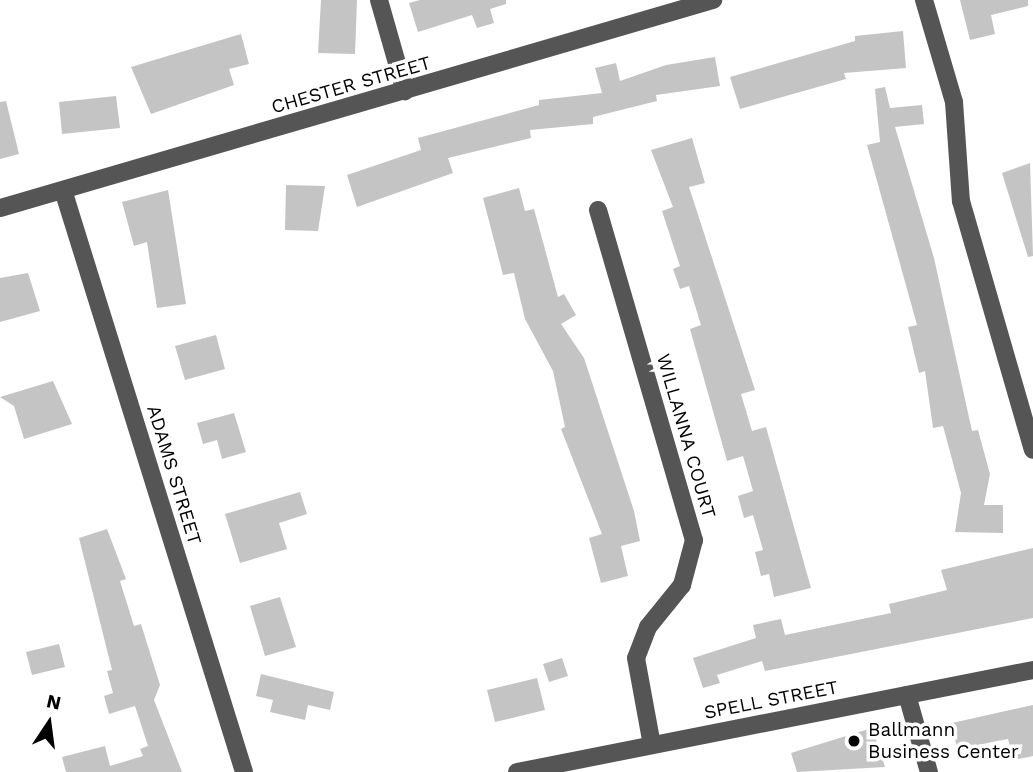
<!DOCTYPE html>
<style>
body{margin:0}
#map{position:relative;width:1033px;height:772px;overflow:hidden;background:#fff;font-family:"Work Sans",sans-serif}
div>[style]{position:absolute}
.building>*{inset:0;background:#c4c4c4}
.minor>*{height:18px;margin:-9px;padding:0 9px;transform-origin:9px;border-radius:9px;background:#555}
.dots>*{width:19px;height:19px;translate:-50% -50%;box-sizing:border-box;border:4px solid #fff;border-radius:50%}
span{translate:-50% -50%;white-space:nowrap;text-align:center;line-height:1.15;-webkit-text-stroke:7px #fff;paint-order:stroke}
.street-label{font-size:19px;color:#000}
.poi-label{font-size:19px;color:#000}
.left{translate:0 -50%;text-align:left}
.north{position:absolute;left:14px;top:688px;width:70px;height:70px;-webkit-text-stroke:5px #fff;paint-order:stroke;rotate:13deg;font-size:19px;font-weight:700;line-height:28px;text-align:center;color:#000}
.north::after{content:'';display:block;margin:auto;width:24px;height:32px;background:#000;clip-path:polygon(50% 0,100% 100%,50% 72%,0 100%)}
</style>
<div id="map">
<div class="building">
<i style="clip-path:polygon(321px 0,357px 0,355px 54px,318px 53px)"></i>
<i style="clip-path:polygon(420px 0,506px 0,506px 4px,490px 9px,494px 23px,477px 28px,472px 15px,418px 32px,409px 3px)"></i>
<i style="clip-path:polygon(960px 0,1028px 0,1028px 6px,991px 15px,995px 34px,970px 40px)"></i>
<i style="clip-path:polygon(903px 31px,906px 68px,844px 73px,846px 79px,740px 109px,730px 77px,855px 41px,855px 36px)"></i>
<i style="clip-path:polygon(241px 34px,249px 64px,229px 69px,234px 85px,151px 114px,131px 67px)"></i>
<i style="clip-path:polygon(715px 57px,720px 86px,656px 95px,657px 101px,593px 117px,593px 124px,530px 130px,531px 138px,448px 158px,453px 173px,357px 207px,347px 175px,421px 150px,418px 138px,539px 105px,539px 100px,602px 93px,595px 68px,616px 63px,620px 81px,666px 65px)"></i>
<i style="clip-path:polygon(885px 87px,890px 108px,922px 105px,924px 124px,895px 127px,934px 258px,972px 431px,978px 430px,990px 474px,984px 505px,1003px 505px,1003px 533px,955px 532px,961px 493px,943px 426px,933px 428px,925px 371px,919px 373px,908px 327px,917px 325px,867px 145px,880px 142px,875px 89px)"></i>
<i style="clip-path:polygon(116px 96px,120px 128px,62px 134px,59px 102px)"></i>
<i style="clip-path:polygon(6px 101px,19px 154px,0 159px,0 102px)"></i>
<i style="clip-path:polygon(692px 138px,705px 183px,689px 187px,755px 390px,741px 394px,752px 431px,766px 427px,811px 588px,774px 597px,769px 574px,761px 576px,755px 552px,763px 550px,753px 515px,744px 518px,738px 496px,753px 491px,743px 456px,727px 461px,690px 329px,701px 325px,689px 286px,680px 289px,673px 269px,680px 266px,662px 211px,673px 207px,651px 150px)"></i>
<i style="clip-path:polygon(1030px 163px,1033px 256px,1028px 257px,1002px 173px)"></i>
<i style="clip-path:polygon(286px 185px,325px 186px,318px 231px,285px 230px)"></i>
<i style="clip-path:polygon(519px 188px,525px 211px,534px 209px,558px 297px,564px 294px,576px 315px,561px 324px,584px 358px,634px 511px,640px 541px,621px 546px,628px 576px,601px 583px,589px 538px,602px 534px,561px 429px,565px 427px,553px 371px,525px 319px,514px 273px,503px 275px,483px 198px)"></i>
<i style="clip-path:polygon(168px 190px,186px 304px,157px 308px,147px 242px,134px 246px,122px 202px)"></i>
<i style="clip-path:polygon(28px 273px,40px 311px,0 322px,0 278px)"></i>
<i style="clip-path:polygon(216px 335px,225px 369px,185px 380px,175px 346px)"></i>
<i style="clip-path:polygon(53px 381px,72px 424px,24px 439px,14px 406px,0 397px)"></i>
<i style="clip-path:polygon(234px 413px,246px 452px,222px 459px,217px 440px,203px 444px,197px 423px)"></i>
<i style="clip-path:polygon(300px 492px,307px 514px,279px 523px,287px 549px,240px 563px,225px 514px)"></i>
<i style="clip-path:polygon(107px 529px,126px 579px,120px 581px,134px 626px,141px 624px,160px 685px,154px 700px,182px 772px,66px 772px,62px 757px,105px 746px,110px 766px,143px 756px,140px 749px,148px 746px,135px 706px,109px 714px,104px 696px,113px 693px,107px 671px,112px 670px,79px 538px)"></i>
<i style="clip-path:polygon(1033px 548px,1033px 618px,765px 671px,762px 661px,717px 675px,720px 683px,703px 688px,693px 658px,756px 638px,753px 625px,781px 619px,785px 635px,891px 613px,889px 604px,947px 590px,941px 570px)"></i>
<i style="clip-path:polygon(280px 597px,296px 647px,265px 656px,250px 606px)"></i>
<i style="clip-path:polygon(59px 644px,65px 667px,32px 675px,26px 652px)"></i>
<i style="clip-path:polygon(562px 658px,568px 676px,549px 682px,543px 664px)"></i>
<i style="clip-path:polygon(261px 674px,334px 692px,330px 710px,308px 705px,305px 720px,270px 712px,273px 700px,256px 696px)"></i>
<i style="clip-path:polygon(537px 678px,545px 710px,495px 722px,487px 690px)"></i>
<i style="clip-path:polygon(1033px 705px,1033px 756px,1013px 760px,1008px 739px,957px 749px,952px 723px)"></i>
<i style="clip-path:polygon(872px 728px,885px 767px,797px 772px,791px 753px)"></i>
</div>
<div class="minor">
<i style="left:379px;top:0;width:95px;rotate:74.1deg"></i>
<i style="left:924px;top:0;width:106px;rotate:73.6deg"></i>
<i style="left:954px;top:102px;width:99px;rotate:86deg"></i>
<i style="left:961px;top:201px;width:259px;rotate:73.9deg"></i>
<i style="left:63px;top:190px;width:609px;rotate:72.72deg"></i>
<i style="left:0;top:208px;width:743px;rotate:-16.26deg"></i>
<i style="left:598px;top:210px;width:344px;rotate:73.8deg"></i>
<i style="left:694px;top:540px;width:47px;rotate:104.9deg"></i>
<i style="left:682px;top:585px;width:54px;rotate:129deg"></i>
<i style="left:648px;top:627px;width:33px;rotate:111deg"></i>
<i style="left:636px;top:658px;width:88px;rotate:79.6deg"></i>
<i style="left:907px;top:695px;width:80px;rotate:74.1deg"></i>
<i style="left:517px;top:772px;width:526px;rotate:-11.18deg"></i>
</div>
<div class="dots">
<i style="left:854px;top:741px;background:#000"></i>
</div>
<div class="street-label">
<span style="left:351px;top:85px;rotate:-16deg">CHESTER STREET</span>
<span style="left:686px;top:436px;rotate:74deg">WILLANNA COURT</span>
<span style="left:174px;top:475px;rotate:73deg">ADAMS STREET</span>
<span style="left:771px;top:700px;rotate:-11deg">SPELL STREET</span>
</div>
<div class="poi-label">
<span class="left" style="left:868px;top:741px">Ballmann<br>Business Center</span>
</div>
<div class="north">N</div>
</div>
